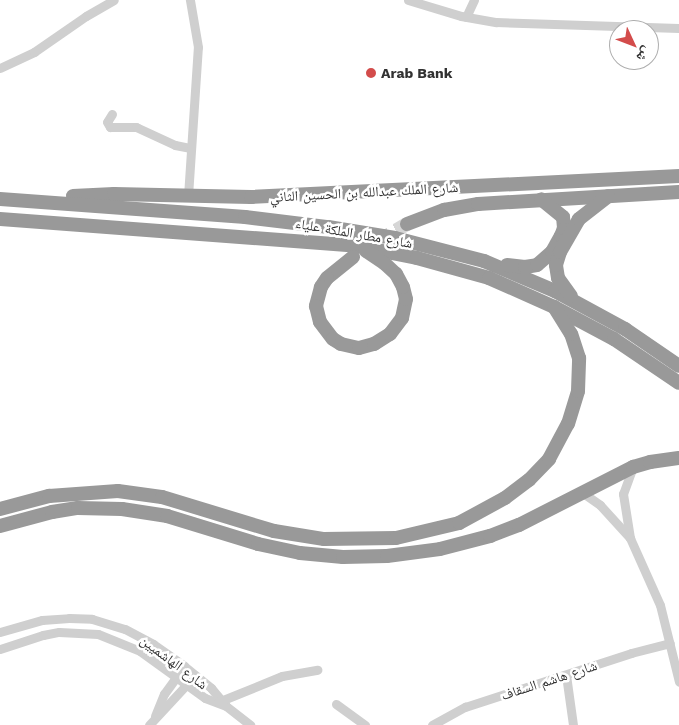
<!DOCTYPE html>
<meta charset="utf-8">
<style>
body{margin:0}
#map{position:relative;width:679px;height:725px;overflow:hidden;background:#fff;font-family:"Work Sans","Noto Naskh Arabic",sans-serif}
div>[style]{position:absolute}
.highway-tunnel>*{height:14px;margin-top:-7px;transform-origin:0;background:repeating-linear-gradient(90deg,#d6d6d6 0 14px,transparent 0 21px)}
.minor>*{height:9px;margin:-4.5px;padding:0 4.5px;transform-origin:4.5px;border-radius:4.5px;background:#cfcfcf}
.highway>*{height:14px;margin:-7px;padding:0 7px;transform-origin:7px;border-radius:7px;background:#999}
.dots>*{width:14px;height:14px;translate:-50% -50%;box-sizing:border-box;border:2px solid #fff;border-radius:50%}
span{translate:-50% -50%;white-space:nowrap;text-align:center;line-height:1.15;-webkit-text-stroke:5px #fff;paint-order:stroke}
.poi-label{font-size:14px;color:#323232;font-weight:700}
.left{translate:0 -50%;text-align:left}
.street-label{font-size:14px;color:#323232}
.north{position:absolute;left:609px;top:20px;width:50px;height:50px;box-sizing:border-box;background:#fff;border:1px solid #adadad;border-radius:50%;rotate:133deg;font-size:14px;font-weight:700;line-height:20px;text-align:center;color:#323232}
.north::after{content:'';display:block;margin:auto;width:18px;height:22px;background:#d34c4b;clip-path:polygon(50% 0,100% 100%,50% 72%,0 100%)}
</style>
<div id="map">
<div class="highway-tunnel">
<i style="left:360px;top:252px;width:55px;rotate:-30.8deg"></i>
</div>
<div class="minor">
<i style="left:408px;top:0;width:55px;rotate:16.8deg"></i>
<i style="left:461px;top:16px;width:36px;rotate:10deg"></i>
<i style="left:496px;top:22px;width:183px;rotate:1.9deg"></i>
<i style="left:466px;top:17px;width:19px;rotate:-65deg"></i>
<i style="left:0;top:68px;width:38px;rotate:-25deg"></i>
<i style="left:34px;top:52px;width:63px;rotate:-34.7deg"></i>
<i style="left:86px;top:16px;width:32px;rotate:-30deg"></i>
<i style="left:112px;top:114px;width:9px;rotate:122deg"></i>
<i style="left:107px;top:122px;width:6px;rotate:59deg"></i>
<i style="left:110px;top:127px;width:26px"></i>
<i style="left:136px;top:127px;width:43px;rotate:24.8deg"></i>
<i style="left:175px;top:145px;width:16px;rotate:11deg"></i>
<i style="left:188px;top:196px;width:149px;rotate:-86.2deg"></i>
<i style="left:198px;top:47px;width:48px;rotate:-99.7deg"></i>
<i style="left:583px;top:493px;width:21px;rotate:35deg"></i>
<i style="left:600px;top:505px;width:45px;rotate:47.7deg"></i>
<i style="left:630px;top:538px;width:73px;rotate:65.9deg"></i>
<i style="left:660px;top:605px;width:79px;rotate:76.1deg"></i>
<i style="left:630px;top:538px;width:45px;rotate:-99deg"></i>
<i style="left:623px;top:494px;width:29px;rotate:-70deg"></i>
<i style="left:0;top:632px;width:44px;rotate:-15.9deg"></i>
<i style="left:42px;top:620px;width:27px;rotate:-4deg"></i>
<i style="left:69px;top:618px;width:23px;rotate:2deg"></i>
<i style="left:92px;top:619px;width:34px;rotate:17deg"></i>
<i style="left:125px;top:629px;width:32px;rotate:28deg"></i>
<i style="left:153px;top:644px;width:38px;rotate:35deg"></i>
<i style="left:184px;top:666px;width:35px;rotate:39deg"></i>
<i style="left:211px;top:688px;width:23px;rotate:50deg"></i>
<i style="left:226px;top:706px;width:31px;rotate:38deg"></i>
<i style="left:0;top:649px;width:45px;rotate:-18deg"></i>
<i style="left:43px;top:635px;width:16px;rotate:-11deg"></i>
<i style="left:59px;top:632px;width:39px;rotate:3deg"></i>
<i style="left:98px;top:634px;width:45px;rotate:22deg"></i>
<i style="left:140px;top:651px;width:80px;rotate:35.9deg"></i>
<i style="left:205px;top:698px;width:22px;rotate:21deg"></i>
<i style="left:566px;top:675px;width:50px;rotate:82deg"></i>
<i style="left:218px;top:702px;width:69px;rotate:-22.1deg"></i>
<i style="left:282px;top:676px;width:36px;rotate:-10deg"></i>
<i style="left:336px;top:704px;width:36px;rotate:36deg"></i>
<i style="left:155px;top:716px;width:24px;rotate:-68deg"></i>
<i style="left:164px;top:694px;width:34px;rotate:-54deg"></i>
<i style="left:149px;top:725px;width:59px;rotate:-47.1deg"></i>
<i style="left:432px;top:725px;width:38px;rotate:-29deg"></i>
<i style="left:465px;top:707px;width:175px;rotate:-18deg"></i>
<i style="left:631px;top:653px;width:40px;rotate:-14.4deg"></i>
</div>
<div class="highway">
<i style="left:73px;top:196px;width:41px;rotate:-2.8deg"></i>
<i style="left:114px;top:194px;width:137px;rotate:1.3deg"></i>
<i style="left:251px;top:197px;width:429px;rotate:-2.8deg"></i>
<i style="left:0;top:199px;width:246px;rotate:4.2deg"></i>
<i style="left:245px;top:217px;width:84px;rotate:6.9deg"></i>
<i style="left:328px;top:227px;width:68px;rotate:9.3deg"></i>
<i style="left:395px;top:238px;width:92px;rotate:14.5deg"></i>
<i style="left:484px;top:261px;width:77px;rotate:22.9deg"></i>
<i style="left:555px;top:291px;width:80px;rotate:28.5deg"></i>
<i style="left:625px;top:329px;width:65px;rotate:34.4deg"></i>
<i style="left:0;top:219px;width:358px;rotate:4.3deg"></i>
<i style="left:357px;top:246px;width:61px;rotate:11.3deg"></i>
<i style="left:417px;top:258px;width:75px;rotate:15.5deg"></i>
<i style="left:489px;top:278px;width:71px;rotate:24deg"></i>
<i style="left:554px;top:307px;width:68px;rotate:28.1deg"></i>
<i style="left:614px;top:339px;width:78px;rotate:34.1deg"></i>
<i style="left:407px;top:224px;width:40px;rotate:-21deg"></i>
<i style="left:444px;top:210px;width:35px;rotate:-10deg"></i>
<i style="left:478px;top:204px;width:201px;rotate:-3.4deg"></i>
<i style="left:353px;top:257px;width:33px;rotate:141deg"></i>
<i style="left:327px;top:278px;width:11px;rotate:124deg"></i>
<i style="left:321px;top:287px;width:20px;rotate:105deg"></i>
<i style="left:316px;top:306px;width:16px;rotate:76deg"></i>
<i style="left:320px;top:322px;width:21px;rotate:53deg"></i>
<i style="left:333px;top:339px;width:9px;rotate:32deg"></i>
<i style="left:341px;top:344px;width:18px;rotate:13deg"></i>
<i style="left:359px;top:348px;width:16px;rotate:-15deg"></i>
<i style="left:374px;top:344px;width:19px;rotate:-32deg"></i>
<i style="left:390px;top:334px;width:20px;rotate:-53deg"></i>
<i style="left:402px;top:318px;width:19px;rotate:-78deg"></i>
<i style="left:406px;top:299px;width:12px;rotate:-104deg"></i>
<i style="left:403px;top:287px;width:15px;rotate:-118deg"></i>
<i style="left:396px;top:274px;width:16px;rotate:-137deg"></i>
<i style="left:384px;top:263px;width:22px;rotate:-146deg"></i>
<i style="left:507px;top:265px;width:18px;rotate:6deg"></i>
<i style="left:525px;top:267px;width:12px;rotate:-9deg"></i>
<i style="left:537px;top:265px;width:20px;rotate:-41deg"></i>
<i style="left:552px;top:252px;width:18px;rotate:-61deg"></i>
<i style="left:561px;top:236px;width:9px;rotate:-69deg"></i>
<i style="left:564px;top:228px;width:11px;rotate:-95deg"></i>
<i style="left:563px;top:217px;width:28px;rotate:-141deg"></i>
<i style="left:571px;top:296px;width:22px;rotate:-126deg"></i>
<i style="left:558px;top:278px;width:13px;rotate:-99deg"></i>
<i style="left:556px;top:265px;width:14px;rotate:-73deg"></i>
<i style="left:560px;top:252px;width:38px;rotate:-60deg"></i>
<i style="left:579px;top:219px;width:37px;rotate:-38deg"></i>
<i style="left:0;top:509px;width:51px;rotate:-14.9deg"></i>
<i style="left:49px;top:496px;width:69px;rotate:-4.1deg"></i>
<i style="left:118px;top:491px;width:44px;rotate:7.8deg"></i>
<i style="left:162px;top:497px;width:117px;rotate:16.9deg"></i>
<i style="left:274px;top:531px;width:51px;rotate:9.1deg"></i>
<i style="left:324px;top:539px;width:72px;rotate:-0.8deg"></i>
<i style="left:396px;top:538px;width:65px;rotate:-13.4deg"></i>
<i style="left:459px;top:523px;width:52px;rotate:-28.5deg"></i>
<i style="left:505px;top:498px;width:30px;rotate:-37deg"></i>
<i style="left:529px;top:480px;width:29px;rotate:-46deg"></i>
<i style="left:549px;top:459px;width:40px;rotate:-62deg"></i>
<i style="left:568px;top:424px;width:34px;rotate:-73deg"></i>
<i style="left:578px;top:391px;width:33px;rotate:-88deg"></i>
<i style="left:579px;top:358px;width:25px;rotate:-108deg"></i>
<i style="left:571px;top:334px;width:32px;rotate:-122deg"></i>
<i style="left:0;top:526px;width:54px;rotate:-15.1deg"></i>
<i style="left:52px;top:512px;width:26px;rotate:-9deg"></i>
<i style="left:78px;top:508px;width:44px;rotate:1.3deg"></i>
<i style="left:122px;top:509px;width:46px;rotate:8.8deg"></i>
<i style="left:167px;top:516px;width:95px;rotate:17.1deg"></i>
<i style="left:258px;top:544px;width:43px;rotate:12.1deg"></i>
<i style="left:300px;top:553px;width:43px;rotate:5.3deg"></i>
<i style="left:343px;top:557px;width:44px;rotate:-1.3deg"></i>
<i style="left:387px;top:556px;width:53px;rotate:-7.5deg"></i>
<i style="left:440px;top:549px;width:52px;rotate:-14.6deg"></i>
<i style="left:490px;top:536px;width:31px;rotate:-21deg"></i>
<i style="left:519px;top:525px;width:128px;rotate:-27deg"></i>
<i style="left:633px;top:467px;width:18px;rotate:-16deg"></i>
<i style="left:650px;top:462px;width:29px;rotate:-8deg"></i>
</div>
<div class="dots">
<i style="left:371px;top:73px;background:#d34c4b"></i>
</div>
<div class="poi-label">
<span class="left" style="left:381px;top:73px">Arab Bank</span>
</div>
<div class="street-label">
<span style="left:364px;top:192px;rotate:-3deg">شارع الملك عبدالله بن الحسين الثاني</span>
<span style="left:354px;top:233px;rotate:10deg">شارع مطار الملكة علياء</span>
<span style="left:174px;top:662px;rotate:37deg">شارع الهاشميين</span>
<span style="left:549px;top:680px;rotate:-18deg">شارع هاشم السقاف</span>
</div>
<div class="north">ش</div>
</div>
